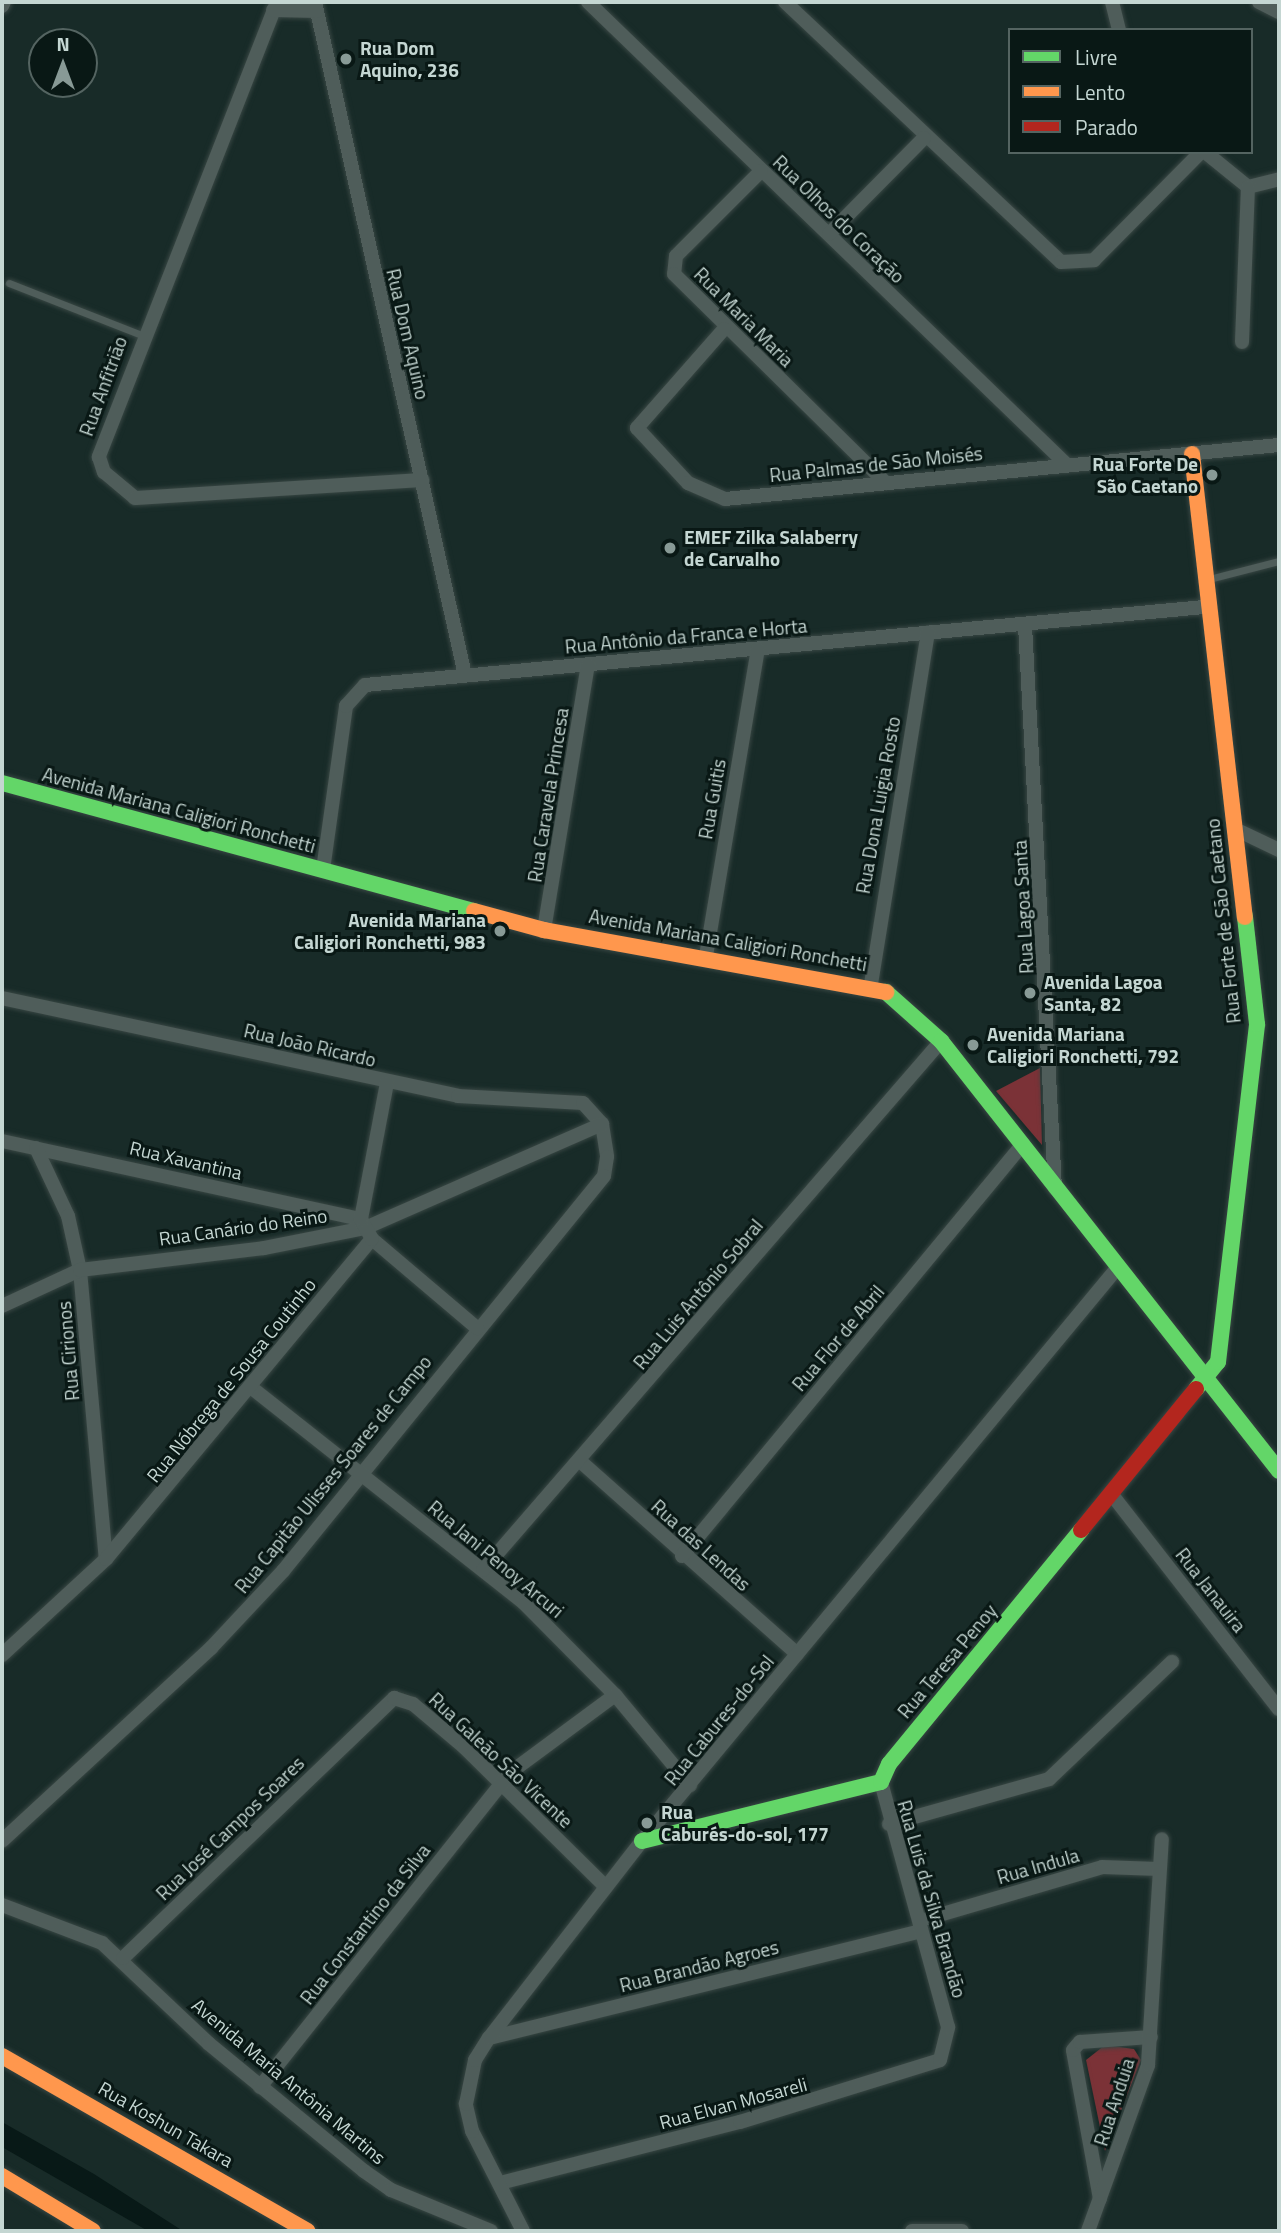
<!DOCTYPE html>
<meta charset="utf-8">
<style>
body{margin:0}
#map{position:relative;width:1281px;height:2233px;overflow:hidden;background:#182b28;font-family:"Titillium Web",sans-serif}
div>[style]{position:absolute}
.green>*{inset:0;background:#7b3237}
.water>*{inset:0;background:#081917}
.roads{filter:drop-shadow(0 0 2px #384643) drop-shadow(0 0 2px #384643)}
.lane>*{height:7px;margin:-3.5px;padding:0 3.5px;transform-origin:3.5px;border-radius:3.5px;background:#4f5d5a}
.street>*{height:14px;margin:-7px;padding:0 7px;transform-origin:7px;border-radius:7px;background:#4f5d5a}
.fast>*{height:16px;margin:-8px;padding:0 8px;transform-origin:8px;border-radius:8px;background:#63d668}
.slow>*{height:16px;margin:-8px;padding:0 8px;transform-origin:8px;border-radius:8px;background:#ff974d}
.jam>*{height:16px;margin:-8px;padding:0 8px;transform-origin:8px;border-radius:8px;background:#b3261e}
.dots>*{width:19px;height:19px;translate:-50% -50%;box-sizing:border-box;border:4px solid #091815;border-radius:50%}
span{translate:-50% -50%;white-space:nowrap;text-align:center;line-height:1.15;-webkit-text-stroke:6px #091815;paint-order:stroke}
.poi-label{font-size:19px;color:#c4d6d2;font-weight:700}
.left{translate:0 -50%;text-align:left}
.right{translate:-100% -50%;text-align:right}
.street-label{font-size:19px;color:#c4d6d2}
.frame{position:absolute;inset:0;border:4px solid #c4d6d2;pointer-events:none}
.legend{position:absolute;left:1008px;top:28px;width:245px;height:126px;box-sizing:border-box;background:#091815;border:2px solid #546461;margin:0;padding:9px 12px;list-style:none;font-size:21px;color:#c4d6d2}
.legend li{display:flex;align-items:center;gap:14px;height:35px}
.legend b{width:35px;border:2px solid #546461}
.north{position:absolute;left:28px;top:28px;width:70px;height:70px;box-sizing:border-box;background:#091815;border:2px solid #546461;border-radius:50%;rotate:0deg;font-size:19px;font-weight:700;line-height:28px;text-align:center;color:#c4d6d2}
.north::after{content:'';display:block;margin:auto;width:24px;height:32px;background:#889a96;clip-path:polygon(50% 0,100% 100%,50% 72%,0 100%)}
</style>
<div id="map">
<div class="green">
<i style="clip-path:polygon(1040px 1068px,1042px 1145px,996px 1091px)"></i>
<i style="clip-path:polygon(1105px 2045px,1134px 2049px,1141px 2060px,1105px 2151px,1086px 2060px)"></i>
</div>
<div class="water">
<i style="clip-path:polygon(2px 2122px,94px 2174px,183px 2231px,148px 2231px,2px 2147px)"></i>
</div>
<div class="roads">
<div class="lane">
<i style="left:9px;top:283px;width:143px;rotate:21.4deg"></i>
<i style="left:1209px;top:579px;width:72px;rotate:-14.4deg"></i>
</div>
<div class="street">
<i style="left:277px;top:2px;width:489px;rotate:111.4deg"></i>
<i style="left:99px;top:457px;width:16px;rotate:72deg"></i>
<i style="left:104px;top:472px;width:40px;rotate:40deg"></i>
<i style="left:135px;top:498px;width:288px;rotate:-3.6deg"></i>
<i style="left:315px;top:2px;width:690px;rotate:77.44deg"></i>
<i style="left:588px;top:2px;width:663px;rotate:44.02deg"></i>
<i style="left:785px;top:2px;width:379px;rotate:43.3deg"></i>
<i style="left:1061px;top:262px;width:33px;rotate:-3deg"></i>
<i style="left:1094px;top:260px;width:152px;rotate:-45.3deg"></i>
<i style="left:1112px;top:2px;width:29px;rotate:76deg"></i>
<i style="left:1259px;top:2px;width:22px;rotate:27deg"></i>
<i style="left:2px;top:6px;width:4px;rotate:-63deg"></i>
<i style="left:273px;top:10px;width:44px;rotate:1.3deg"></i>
<i style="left:1205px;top:152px;width:55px;rotate:39.1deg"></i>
<i style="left:1248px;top:187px;width:32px;rotate:-14deg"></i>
<i style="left:761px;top:171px;width:120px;rotate:135deg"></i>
<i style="left:676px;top:256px;width:18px;rotate:96deg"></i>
<i style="left:674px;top:274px;width:298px;rotate:44.6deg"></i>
<i style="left:829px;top:234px;width:135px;rotate:-45.3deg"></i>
<i style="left:724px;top:329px;width:132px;rotate:131.3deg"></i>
<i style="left:637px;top:428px;width:75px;rotate:47.2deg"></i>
<i style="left:688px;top:483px;width:40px;rotate:23.4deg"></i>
<i style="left:725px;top:499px;width:557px;rotate:-5.57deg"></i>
<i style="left:1242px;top:342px;width:155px;rotate:-87.8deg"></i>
<i style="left:1025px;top:625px;width:564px;rotate:86.95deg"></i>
<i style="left:1235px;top:829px;width:49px;rotate:25.5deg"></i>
<i style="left:323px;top:870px;width:166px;rotate:-82deg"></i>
<i style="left:346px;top:706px;width:28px;rotate:-48deg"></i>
<i style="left:365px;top:685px;width:844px;rotate:-5.31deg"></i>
<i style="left:544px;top:930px;width:269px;rotate:-80.6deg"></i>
<i style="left:706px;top:956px;width:311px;rotate:-80.4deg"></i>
<i style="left:871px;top:984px;width:356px;rotate:-80.8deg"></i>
<i style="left:2px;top:998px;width:466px;rotate:12.1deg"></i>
<i style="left:458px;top:1096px;width:125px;rotate:3.2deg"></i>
<i style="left:583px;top:1103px;width:28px;rotate:48deg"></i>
<i style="left:602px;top:1124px;width:33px;rotate:81deg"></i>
<i style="left:607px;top:1157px;width:19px;rotate:99deg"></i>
<i style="left:604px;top:1176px;width:509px;rotate:129.1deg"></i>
<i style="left:283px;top:1571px;width:105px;rotate:133.1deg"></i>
<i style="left:211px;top:1648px;width:284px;rotate:137.3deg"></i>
<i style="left:2px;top:1141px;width:367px;rotate:12.3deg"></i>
<i style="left:36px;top:1148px;width:75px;rotate:64.8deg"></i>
<i style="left:68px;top:1216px;width:55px;rotate:77.5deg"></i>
<i style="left:80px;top:1270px;width:290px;rotate:84.9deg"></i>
<i style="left:372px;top:1239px;width:138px;rotate:40.3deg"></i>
<i style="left:2px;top:1306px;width:86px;rotate:-24.8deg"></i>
<i style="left:80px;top:1270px;width:185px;rotate:-6.8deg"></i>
<i style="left:264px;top:1248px;width:103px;rotate:-11.2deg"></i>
<i style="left:365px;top:1228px;width:259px;rotate:-23.7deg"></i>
<i style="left:252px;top:1388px;width:347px;rotate:38.3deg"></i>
<i style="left:524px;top:1603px;width:131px;rotate:45.3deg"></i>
<i style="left:616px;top:1696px;width:116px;rotate:50.3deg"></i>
<i style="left:581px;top:1462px;width:289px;rotate:41.6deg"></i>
<i style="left:1113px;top:1496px;width:270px;rotate:52.1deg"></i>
<i style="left:682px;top:1556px;width:535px;rotate:-50.39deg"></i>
<i style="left:483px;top:1570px;width:700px;rotate:-49.11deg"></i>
<i style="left:2px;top:1655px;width:142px;rotate:-42.7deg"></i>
<i style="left:106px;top:1559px;width:416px;rotate:-50.3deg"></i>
<i style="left:372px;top:1239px;width:23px;rotate:-119deg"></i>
<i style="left:361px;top:1219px;width:138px;rotate:-79.2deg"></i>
<i style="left:889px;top:1824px;width:166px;rotate:-15.7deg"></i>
<i style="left:1049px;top:1779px;width:170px;rotate:-43.6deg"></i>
<i style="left:2px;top:1905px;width:107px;rotate:20.8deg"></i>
<i style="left:102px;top:1943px;width:146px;rotate:43.3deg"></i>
<i style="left:208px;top:2043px;width:202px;rotate:39.4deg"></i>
<i style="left:364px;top:2171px;width:33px;rotate:35deg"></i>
<i style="left:391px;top:2190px;width:108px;rotate:22.3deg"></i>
<i style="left:929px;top:1918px;width:180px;rotate:-16.4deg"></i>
<i style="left:1102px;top:1867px;width:57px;rotate:2deg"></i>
<i style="left:123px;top:1958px;width:376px;rotate:-43.8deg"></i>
<i style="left:394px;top:1698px;width:20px;rotate:18deg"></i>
<i style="left:413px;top:1704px;width:67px;rotate:40.1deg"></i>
<i style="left:464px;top:1747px;width:199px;rotate:44.6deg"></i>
<i style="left:489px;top:2038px;width:442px;rotate:-13.9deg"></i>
<i style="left:260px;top:2087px;width:403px;rotate:-51.5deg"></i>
<i style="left:511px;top:1772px;width:129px;rotate:-36.5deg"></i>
<i style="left:500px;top:2183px;width:248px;rotate:-14.3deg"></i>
<i style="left:740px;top:2122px;width:209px;rotate:-17.2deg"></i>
<i style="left:940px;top:2060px;width:34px;rotate:-76deg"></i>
<i style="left:948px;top:2027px;width:254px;rotate:-105.3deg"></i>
<i style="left:1100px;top:2199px;width:151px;rotate:-100.3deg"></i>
<i style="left:1073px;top:2050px;width:11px;rotate:-49deg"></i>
<i style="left:1080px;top:2042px;width:71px;rotate:-4deg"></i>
<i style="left:523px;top:2231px;width:112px;rotate:-117deg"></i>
<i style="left:472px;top:2131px;width:28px;rotate:-103deg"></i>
<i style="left:466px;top:2104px;width:45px;rotate:-78.4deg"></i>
<i style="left:475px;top:2060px;width:26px;rotate:-58deg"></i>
<i style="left:489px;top:2038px;width:249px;rotate:-52.2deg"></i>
<i style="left:642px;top:1841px;width:746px;rotate:-50.33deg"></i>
<i style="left:912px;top:2231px;width:50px"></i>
<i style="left:1088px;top:2231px;width:177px;rotate:-70.1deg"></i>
<i style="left:1148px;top:2065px;width:226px;rotate:-86.5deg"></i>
</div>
<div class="fast">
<i style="left:2px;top:783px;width:489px;rotate:15.2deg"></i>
<i style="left:886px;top:992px;width:74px;rotate:41.7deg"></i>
<i style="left:941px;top:1041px;width:547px;rotate:51.83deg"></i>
<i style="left:1196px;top:1389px;width:35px;rotate:-51deg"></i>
<i style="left:1218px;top:1362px;width:340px;rotate:-83.4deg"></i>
<i style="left:1257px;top:1024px;width:108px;rotate:-96.4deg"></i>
<i style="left:642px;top:1841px;width:246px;rotate:-13.9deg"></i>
<i style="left:881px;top:1782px;width:20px;rotate:-66deg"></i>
<i style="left:889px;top:1764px;width:303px;rotate:-50.6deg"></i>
</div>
<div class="slow">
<i style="left:1192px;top:454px;width:466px;rotate:83.5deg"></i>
<i style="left:474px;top:911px;width:73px;rotate:15.2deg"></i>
<i style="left:544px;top:930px;width:348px;rotate:10.3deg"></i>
<i style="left:2px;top:2056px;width:352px;rotate:29.8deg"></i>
<i style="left:2px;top:2176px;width:106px;rotate:31.1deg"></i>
</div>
<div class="jam">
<i style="left:1081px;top:1530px;width:182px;rotate:-50.8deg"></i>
</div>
</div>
<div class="dots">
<i style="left:346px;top:59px;background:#889a96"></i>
<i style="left:1212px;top:475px;background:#889a96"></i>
<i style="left:670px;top:548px;background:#889a96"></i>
<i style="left:500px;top:931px;background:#889a96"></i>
<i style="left:1030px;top:993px;background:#889a96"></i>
<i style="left:973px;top:1045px;background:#889a96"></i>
<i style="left:647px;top:1823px;background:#889a96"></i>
</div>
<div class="poi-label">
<span class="left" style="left:360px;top:59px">Rua Dom<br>Aquino, 236</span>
<span class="right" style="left:1198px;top:475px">Rua Forte De<br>São Caetano</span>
<span class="left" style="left:684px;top:548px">EMEF Zilka Salaberry<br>de Carvalho</span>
<span class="right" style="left:486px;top:931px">Avenida Mariana<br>Caligiori Ronchetti, 983</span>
<span class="left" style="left:1044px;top:993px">Avenida Lagoa<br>Santa, 82</span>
<span class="left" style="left:987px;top:1045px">Avenida Mariana<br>Caligiori Ronchetti, 792</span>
<span class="left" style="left:661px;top:1823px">Rua<br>Caburés-do-sol, 177</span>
</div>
<div class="street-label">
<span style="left:839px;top:219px;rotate:44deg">Rua Olhos do Coração</span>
<span style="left:744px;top:317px;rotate:45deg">Rua Maria Maria</span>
<span style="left:408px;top:334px;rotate:77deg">Rua Dom Aquino</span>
<span style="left:103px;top:386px;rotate:-70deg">Rua Anfitrião</span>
<span style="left:876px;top:464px;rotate:-6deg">Rua Palmas de São Moisés</span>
<span style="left:686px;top:636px;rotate:-5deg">Rua Antônio da Franca e Horta</span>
<span style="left:548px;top:795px;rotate:-81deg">Rua Caravela Princesa</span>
<span style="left:712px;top:799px;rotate:-80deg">Rua Guitis</span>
<span style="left:878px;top:805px;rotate:-80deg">Rua Dona Luigia Rosto</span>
<span style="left:179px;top:810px;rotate:15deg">Avenida Mariana Caligiori Ronchetti</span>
<span style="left:1023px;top:907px;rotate:-93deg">Rua Lagoa Santa</span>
<span style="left:1223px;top:921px;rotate:-96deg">Rua Forte de São Caetano</span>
<span style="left:728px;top:940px;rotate:10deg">Avenida Mariana Caligiori Ronchetti</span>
<span style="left:310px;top:1045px;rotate:13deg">Rua João Ricardo</span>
<span style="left:186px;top:1160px;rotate:13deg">Rua Xavantina</span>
<span style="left:243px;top:1227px;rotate:-8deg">Rua Canário do Reino</span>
<span style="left:698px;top:1294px;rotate:-50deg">Rua Luis Antônio Sobral</span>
<span style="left:838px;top:1338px;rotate:-50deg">Rua Flor de Abril</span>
<span style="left:68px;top:1351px;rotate:-95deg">Rua Cirionos</span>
<span style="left:231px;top:1380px;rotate:-51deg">Rua Nóbrega de Sousa Coutinho</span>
<span style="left:333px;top:1474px;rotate:-51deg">Rua Capitão Ulisses Soares de Campo</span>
<span style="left:701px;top:1545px;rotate:42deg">Rua das Lendas</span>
<span style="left:496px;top:1559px;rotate:40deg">Rua Jani Penoy Arcuri</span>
<span style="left:1211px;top:1590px;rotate:52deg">Rua Janauira</span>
<span style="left:947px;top:1661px;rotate:-50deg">Rua Teresa Penoy</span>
<span style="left:719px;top:1720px;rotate:-51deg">Rua Cabures-do-Sol</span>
<span style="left:501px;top:1760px;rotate:43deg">Rua Galeão São Vicente</span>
<span style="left:230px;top:1828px;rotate:-44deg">Rua José Campos Soares</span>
<span style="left:1038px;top:1866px;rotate:-16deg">Rua Indula</span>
<span style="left:932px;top:1899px;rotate:74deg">Rua Luis da Silva Brandão</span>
<span style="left:365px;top:1924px;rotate:-52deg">Rua Constantino da Silva</span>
<span style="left:699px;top:1966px;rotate:-14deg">Rua Brandão Agroes</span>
<span style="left:289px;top:2081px;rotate:40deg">Avenida Maria Antônia Martins</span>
<span style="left:1114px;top:2102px;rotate:-72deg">Rua Anduia</span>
<span style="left:733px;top:2103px;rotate:-15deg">Rua Elvan Mosareli</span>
<span style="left:166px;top:2124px;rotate:30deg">Rua Koshun Takara</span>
</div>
<div class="frame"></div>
<ul class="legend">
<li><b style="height:9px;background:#63d668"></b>Livre</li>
<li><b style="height:9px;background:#ff974d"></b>Lento</li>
<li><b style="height:9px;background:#b3261e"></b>Parado</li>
</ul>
<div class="north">N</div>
</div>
